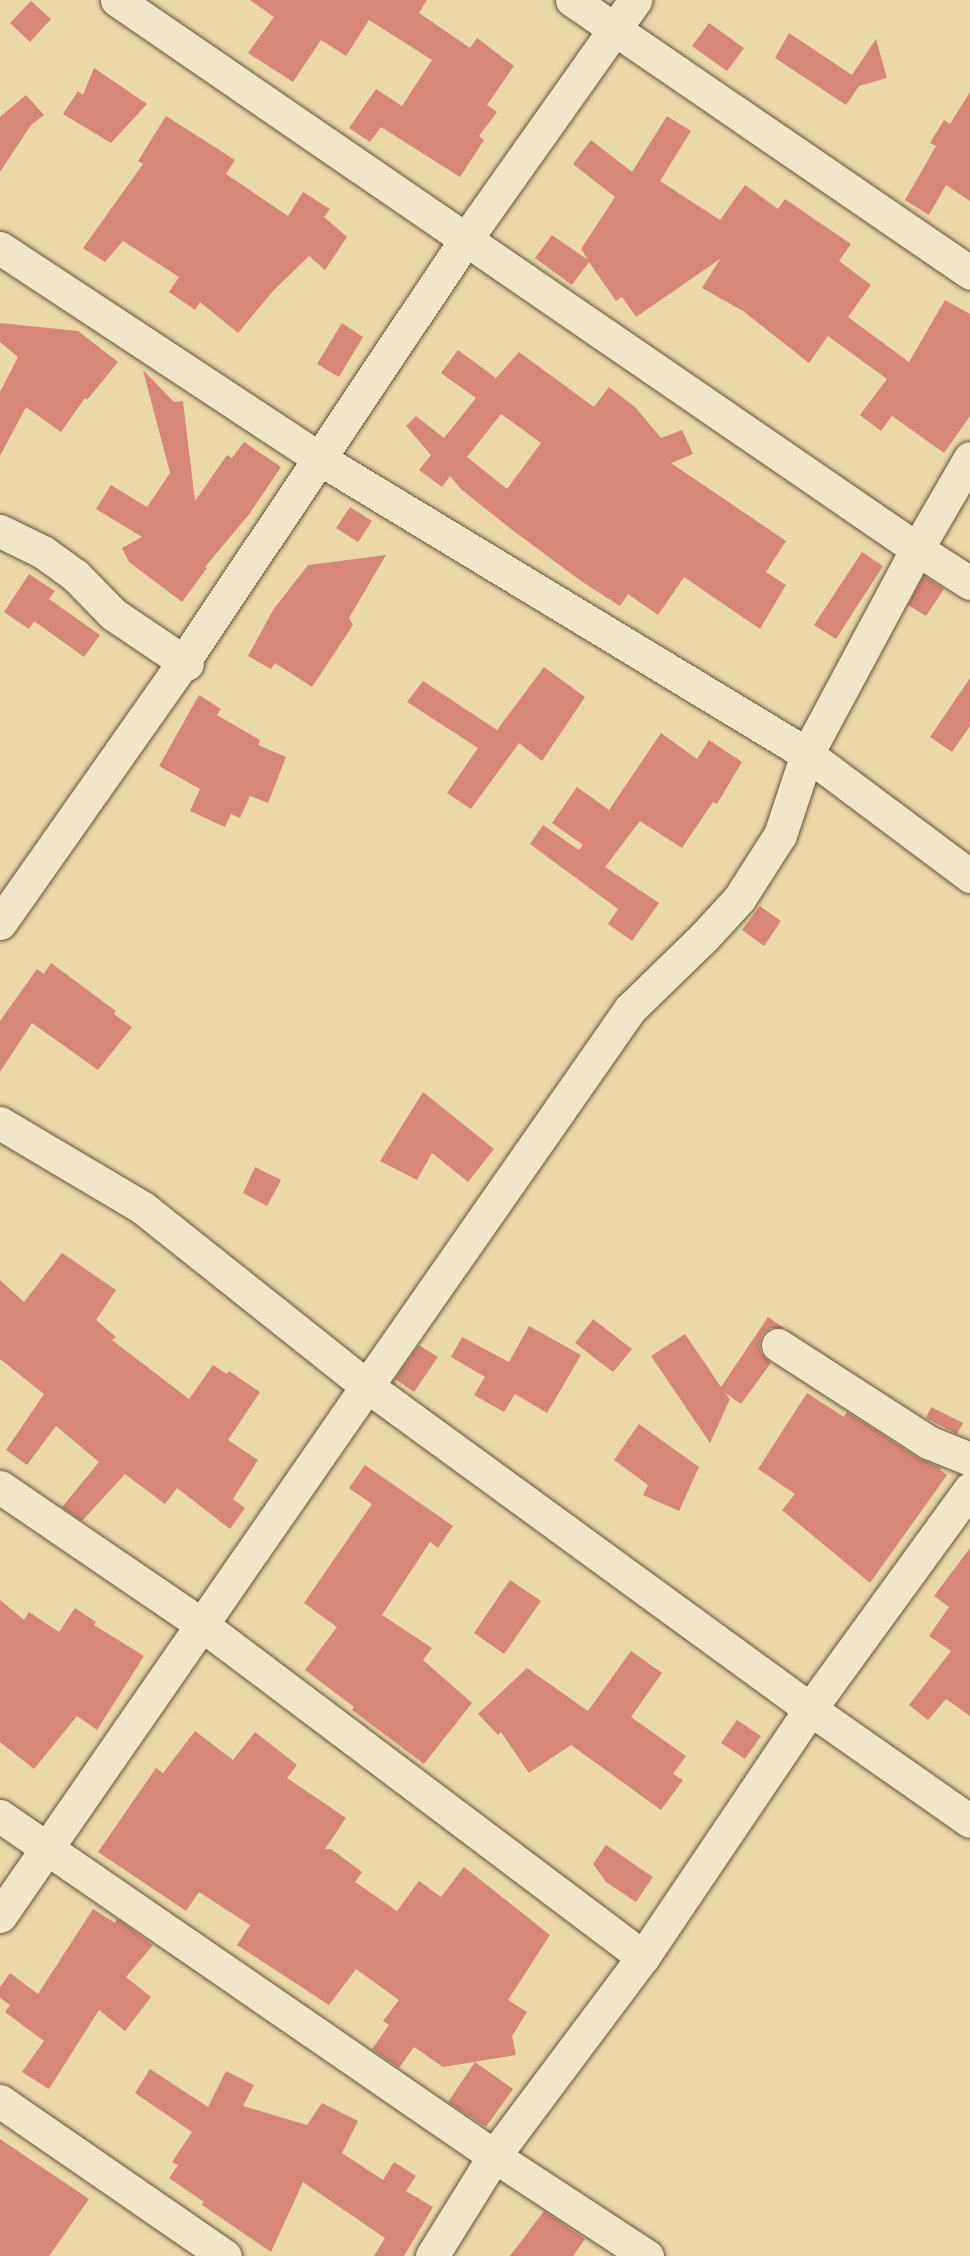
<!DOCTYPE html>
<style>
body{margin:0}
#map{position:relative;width:970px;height:2256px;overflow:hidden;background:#ead8a9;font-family:"Gentium Book Plus",serif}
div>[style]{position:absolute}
.building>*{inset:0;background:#d68777}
.roads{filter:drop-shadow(0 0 2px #64523a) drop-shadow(0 0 2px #64523a)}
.street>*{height:33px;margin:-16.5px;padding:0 16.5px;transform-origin:16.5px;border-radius:16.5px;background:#f1e6c7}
span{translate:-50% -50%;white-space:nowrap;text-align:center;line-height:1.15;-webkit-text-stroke:4.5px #f1e6c7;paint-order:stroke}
</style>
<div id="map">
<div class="building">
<i style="clip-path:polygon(250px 0,427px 0,419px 13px,470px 48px,477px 38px,514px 66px,487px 105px,497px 112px,479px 136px,484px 140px,460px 177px,381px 127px,370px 142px,349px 128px,376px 89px,402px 106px,432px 60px,369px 20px,346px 56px,321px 40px,293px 82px,248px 53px,274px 17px)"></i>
<i style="clip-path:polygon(31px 1px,51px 19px,30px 42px,10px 23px)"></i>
<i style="clip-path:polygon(709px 23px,744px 48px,727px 71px,692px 46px)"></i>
<i style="clip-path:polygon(789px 33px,852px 75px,876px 39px,887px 78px,859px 86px,846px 105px,775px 58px)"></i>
<i style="clip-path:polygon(94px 68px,147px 104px,111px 143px,63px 114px,78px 91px,83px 95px)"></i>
<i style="clip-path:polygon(970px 92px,970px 201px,946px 185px,929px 215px,905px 200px,936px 146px,930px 143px,944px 120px,950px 124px)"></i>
<i style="clip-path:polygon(26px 95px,44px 115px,31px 125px,0 172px,0 117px)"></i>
<i style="clip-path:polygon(166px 116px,235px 160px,226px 174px,288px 216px,303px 192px,330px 209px,324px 217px,347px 237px,325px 270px,309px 256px,273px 291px,238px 333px,200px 302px,195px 310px,169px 292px,179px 277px,123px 241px,105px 262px,83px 248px,143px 164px,138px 161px)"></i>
<i style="clip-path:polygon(667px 116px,691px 131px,660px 181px,720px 220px,745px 185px,778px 209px,785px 199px,851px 244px,839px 261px,871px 285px,848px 317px,909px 362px,945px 300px,970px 314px,970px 416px,944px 453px,892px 416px,881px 431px,860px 415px,887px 379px,828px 336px,809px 363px,743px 311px,702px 288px,720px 259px,636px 317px,622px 297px,616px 301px,589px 262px,572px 285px,535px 258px,552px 235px,588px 260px,581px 249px,615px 197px,573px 164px,591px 140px,632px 172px)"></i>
<i style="clip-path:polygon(0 323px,78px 331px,118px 362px,87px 400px,85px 398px,61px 432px,26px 407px,0 456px,0 392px,18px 357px,0 342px)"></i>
<i style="clip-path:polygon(342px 323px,363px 337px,339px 377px,317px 364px)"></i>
<i style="clip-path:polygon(evenodd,458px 350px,496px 378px,519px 352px,594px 407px,609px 387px,635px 407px,661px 438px,682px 430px,693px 454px,671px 463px,786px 541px,766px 572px,786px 585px,760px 629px,684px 577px,658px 615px,628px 594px,620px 606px,581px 581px,511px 529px,462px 490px,450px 476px,442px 487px,419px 470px,431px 455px,406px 426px,416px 416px,444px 438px,476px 398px,441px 373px,458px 350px,501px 414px,541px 443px,507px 489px,467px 457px,501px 414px)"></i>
<i style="clip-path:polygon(143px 370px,174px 402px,183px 401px,195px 501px,227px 455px,232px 458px,244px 442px,281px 467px,250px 513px,205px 567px,207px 568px,182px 602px,129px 562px,122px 548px,142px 537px,96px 509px,111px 485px,147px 507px,170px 473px)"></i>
<i style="clip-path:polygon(350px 507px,372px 521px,358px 542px,336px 528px)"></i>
<i style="clip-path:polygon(862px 552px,883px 566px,836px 639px,814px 625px)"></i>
<i style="clip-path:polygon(386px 555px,349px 618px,353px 625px,312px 687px,275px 663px,271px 669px,248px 656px,273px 610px,308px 565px)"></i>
<i style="clip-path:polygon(29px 574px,55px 591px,49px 599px,100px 635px,84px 657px,34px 621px,29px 629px,4px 612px)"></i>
<i style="clip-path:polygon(924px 576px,944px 589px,926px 616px,908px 605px)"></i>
<i style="clip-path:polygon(544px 667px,585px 697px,542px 761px,519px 743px,471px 809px,447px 793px,478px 748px,407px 702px,423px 681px,497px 730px)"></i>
<i style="clip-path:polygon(970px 678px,970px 726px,952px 752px,930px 737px)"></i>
<i style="clip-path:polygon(199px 695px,221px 709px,217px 715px,260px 740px,258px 745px,286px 757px,268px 803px,250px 796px,240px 818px,231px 814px,225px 827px,190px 811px,200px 789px,159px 766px)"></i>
<i style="clip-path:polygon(661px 733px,697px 759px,709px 740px,742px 762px,717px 804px,713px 802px,682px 848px,640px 821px,605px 867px,659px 903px,632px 941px,608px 924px,618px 909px,530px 844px,543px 825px,579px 850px,583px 845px,552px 823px,577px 787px,609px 810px)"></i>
<i style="clip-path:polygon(760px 906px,781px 921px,764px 946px,742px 930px)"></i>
<i style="clip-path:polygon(51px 963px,116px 1011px,114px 1014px,132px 1027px,98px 1070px,32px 1023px,0 1072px,0 1021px,37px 969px,44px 974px)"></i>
<i style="clip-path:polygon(423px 1092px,494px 1149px,468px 1182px,432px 1153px,417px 1180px,380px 1161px)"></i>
<i style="clip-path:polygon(255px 1167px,281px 1180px,267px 1206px,243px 1193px)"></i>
<i style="clip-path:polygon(62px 1253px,116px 1290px,96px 1320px,116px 1337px,112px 1340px,189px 1399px,213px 1365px,227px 1374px,229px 1371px,260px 1392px,228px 1440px,258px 1460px,233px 1499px,245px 1508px,230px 1529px,177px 1488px,165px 1504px,125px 1474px,82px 1521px,62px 1507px,99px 1462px,56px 1426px,27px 1465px,6px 1450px,44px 1394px,0 1359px,0 1280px,24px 1302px)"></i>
<i style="clip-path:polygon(768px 1317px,784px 1328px,770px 1328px,762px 1335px,759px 1345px,761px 1353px,771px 1363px,741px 1404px,724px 1392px,730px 1399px,710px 1443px,651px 1356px,685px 1334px,721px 1387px)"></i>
<i style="clip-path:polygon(593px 1319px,632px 1349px,613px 1372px,575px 1343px)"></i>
<i style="clip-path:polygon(529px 1326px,581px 1355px,547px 1413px,515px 1394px,504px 1412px,474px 1395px,485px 1377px,451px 1357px,462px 1337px,509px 1362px)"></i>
<i style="clip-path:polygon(419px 1345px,438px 1357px,414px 1392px,395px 1379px)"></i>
<i style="clip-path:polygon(807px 1393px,844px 1417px,847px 1412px,918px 1458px,941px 1468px,940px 1470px,947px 1475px,870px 1583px,782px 1510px,795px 1494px,758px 1469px)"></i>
<i style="clip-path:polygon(931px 1407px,963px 1423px,957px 1434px,926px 1418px)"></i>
<i style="clip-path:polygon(639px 1424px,699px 1467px,679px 1511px,643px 1495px,648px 1485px,614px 1460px)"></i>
<i style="clip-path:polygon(365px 1465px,453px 1526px,438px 1548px,430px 1542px,382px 1615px,432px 1648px,423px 1660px,472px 1703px,424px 1764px,352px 1710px,354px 1707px,305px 1670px,337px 1627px,304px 1603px,372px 1504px,349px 1488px)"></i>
<i style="clip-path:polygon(970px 1548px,970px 1716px,946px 1699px,928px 1720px,909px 1705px,951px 1651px,929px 1636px,949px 1607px,934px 1596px)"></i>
<i style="clip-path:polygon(510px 1580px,541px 1601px,504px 1654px,474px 1633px)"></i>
<i style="clip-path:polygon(0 1600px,24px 1620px,29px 1612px,59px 1632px,75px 1608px,96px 1622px,94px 1625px,144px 1656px,97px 1730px,77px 1716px,34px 1769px,0 1742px)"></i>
<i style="clip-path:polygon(631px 1651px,662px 1673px,631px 1717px,686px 1756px,673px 1774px,683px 1780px,661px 1810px,571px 1745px,529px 1773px,501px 1732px,498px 1735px,478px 1714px,527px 1668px,588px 1711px)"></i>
<i style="clip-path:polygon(737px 1720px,761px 1736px,745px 1759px,721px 1743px)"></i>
<i style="clip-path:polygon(195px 1731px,233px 1760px,255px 1732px,297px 1765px,287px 1778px,346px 1818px,325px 1849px,331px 1849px,362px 1872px,355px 1882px,397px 1911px,419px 1881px,441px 1897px,464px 1867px,550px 1935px,508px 2000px,527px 2012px,512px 2036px,516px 2055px,443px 2067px,414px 2047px,399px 2068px,372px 2049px,389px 2025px,383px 2021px,399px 2000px,356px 1969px,329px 2005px,237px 1945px,250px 1925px,199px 1892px,186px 1911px,98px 1852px,156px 1768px,163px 1773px)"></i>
<i style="clip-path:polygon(606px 1845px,653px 1877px,636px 1902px,606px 1882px,593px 1864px)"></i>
<i style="clip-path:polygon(93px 1909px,115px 1923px,117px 1919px,153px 1945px,126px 1977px,151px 1997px,125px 2031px,99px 2010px,49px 2089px,22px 2072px,44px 2041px,5px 2012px,10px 2005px,0 1998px,0 1987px,10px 1973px,38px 1994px)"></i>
<i style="clip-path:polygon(475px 2062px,513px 2089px,486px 2127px,448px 2102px)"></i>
<i style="clip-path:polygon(150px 2069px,208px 2107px,226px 2071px,254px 2085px,243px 2106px,307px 2125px,322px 2103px,358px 2121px,342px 2153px,383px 2180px,394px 2162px,416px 2176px,406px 2191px,433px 2207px,404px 2256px,374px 2256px,385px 2238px,303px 2182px,271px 2252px,202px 2205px,204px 2202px,169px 2178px,178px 2165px,172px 2162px,192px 2132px,135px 2093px)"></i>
<i style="clip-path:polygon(0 2139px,89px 2199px,49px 2256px,0 2256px)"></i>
<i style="clip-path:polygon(544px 2211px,585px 2239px,573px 2256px,510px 2256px)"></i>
</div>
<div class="roads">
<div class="street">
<i style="left:117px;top:0;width:970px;rotate:34.46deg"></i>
<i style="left:917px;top:549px;width:63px;rotate:32.7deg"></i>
<i style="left:572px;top:0;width:483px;rotate:34.4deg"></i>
<i style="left:0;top:248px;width:383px;rotate:33.4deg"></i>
<i style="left:320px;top:459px;width:569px;rotate:31.21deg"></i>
<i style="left:807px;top:754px;width:204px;rotate:36.8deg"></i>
<i style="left:0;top:531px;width:48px;rotate:26deg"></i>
<i style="left:43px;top:552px;width:39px;rotate:36deg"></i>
<i style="left:75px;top:575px;width:54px;rotate:45.7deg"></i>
<i style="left:113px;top:614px;width:89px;rotate:34deg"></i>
<i style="left:0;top:923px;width:320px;rotate:-54.9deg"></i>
<i style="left:184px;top:661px;width:508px;rotate:-56.25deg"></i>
<i style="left:466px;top:239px;width:293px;rotate:-54.7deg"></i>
<i style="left:0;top:1123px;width:166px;rotate:30.7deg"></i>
<i style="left:143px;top:1208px;width:286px;rotate:38.5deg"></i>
<i style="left:367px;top:1386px;width:460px;rotate:-55.1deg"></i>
<i style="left:630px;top:1009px;width:103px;rotate:-44.2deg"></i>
<i style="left:704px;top:937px;width:52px;rotate:-47.4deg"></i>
<i style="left:739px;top:899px;width:76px;rotate:-57.4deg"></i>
<i style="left:780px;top:835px;width:85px;rotate:-71.6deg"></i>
<i style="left:807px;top:754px;width:233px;rotate:-61.8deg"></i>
<i style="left:917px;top:549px;width:105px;rotate:-59.8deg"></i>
<i style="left:778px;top:1345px;width:179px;rotate:32.9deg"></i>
<i style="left:928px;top:1442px;width:45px;rotate:22deg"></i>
<i style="left:0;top:1487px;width:245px;rotate:34.3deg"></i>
<i style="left:202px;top:1625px;width:552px;rotate:36.97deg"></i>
<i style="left:0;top:1816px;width:600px;rotate:34.54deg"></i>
<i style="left:494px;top:2156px;width:183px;rotate:33.2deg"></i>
<i style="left:0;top:1916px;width:645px;rotate:-55.3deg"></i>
<i style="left:367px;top:1386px;width:548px;rotate:36.1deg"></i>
<i style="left:810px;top:1709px;width:195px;rotate:35deg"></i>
<i style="left:0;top:2101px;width:273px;rotate:34.6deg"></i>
<i style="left:432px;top:2256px;width:118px;rotate:-58.2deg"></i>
<i style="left:494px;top:2156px;width:249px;rotate:-53.2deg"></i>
<i style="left:643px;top:1957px;width:299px;rotate:-56deg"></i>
<i style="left:810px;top:1709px;width:272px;rotate:-54deg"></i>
</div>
</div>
</div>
